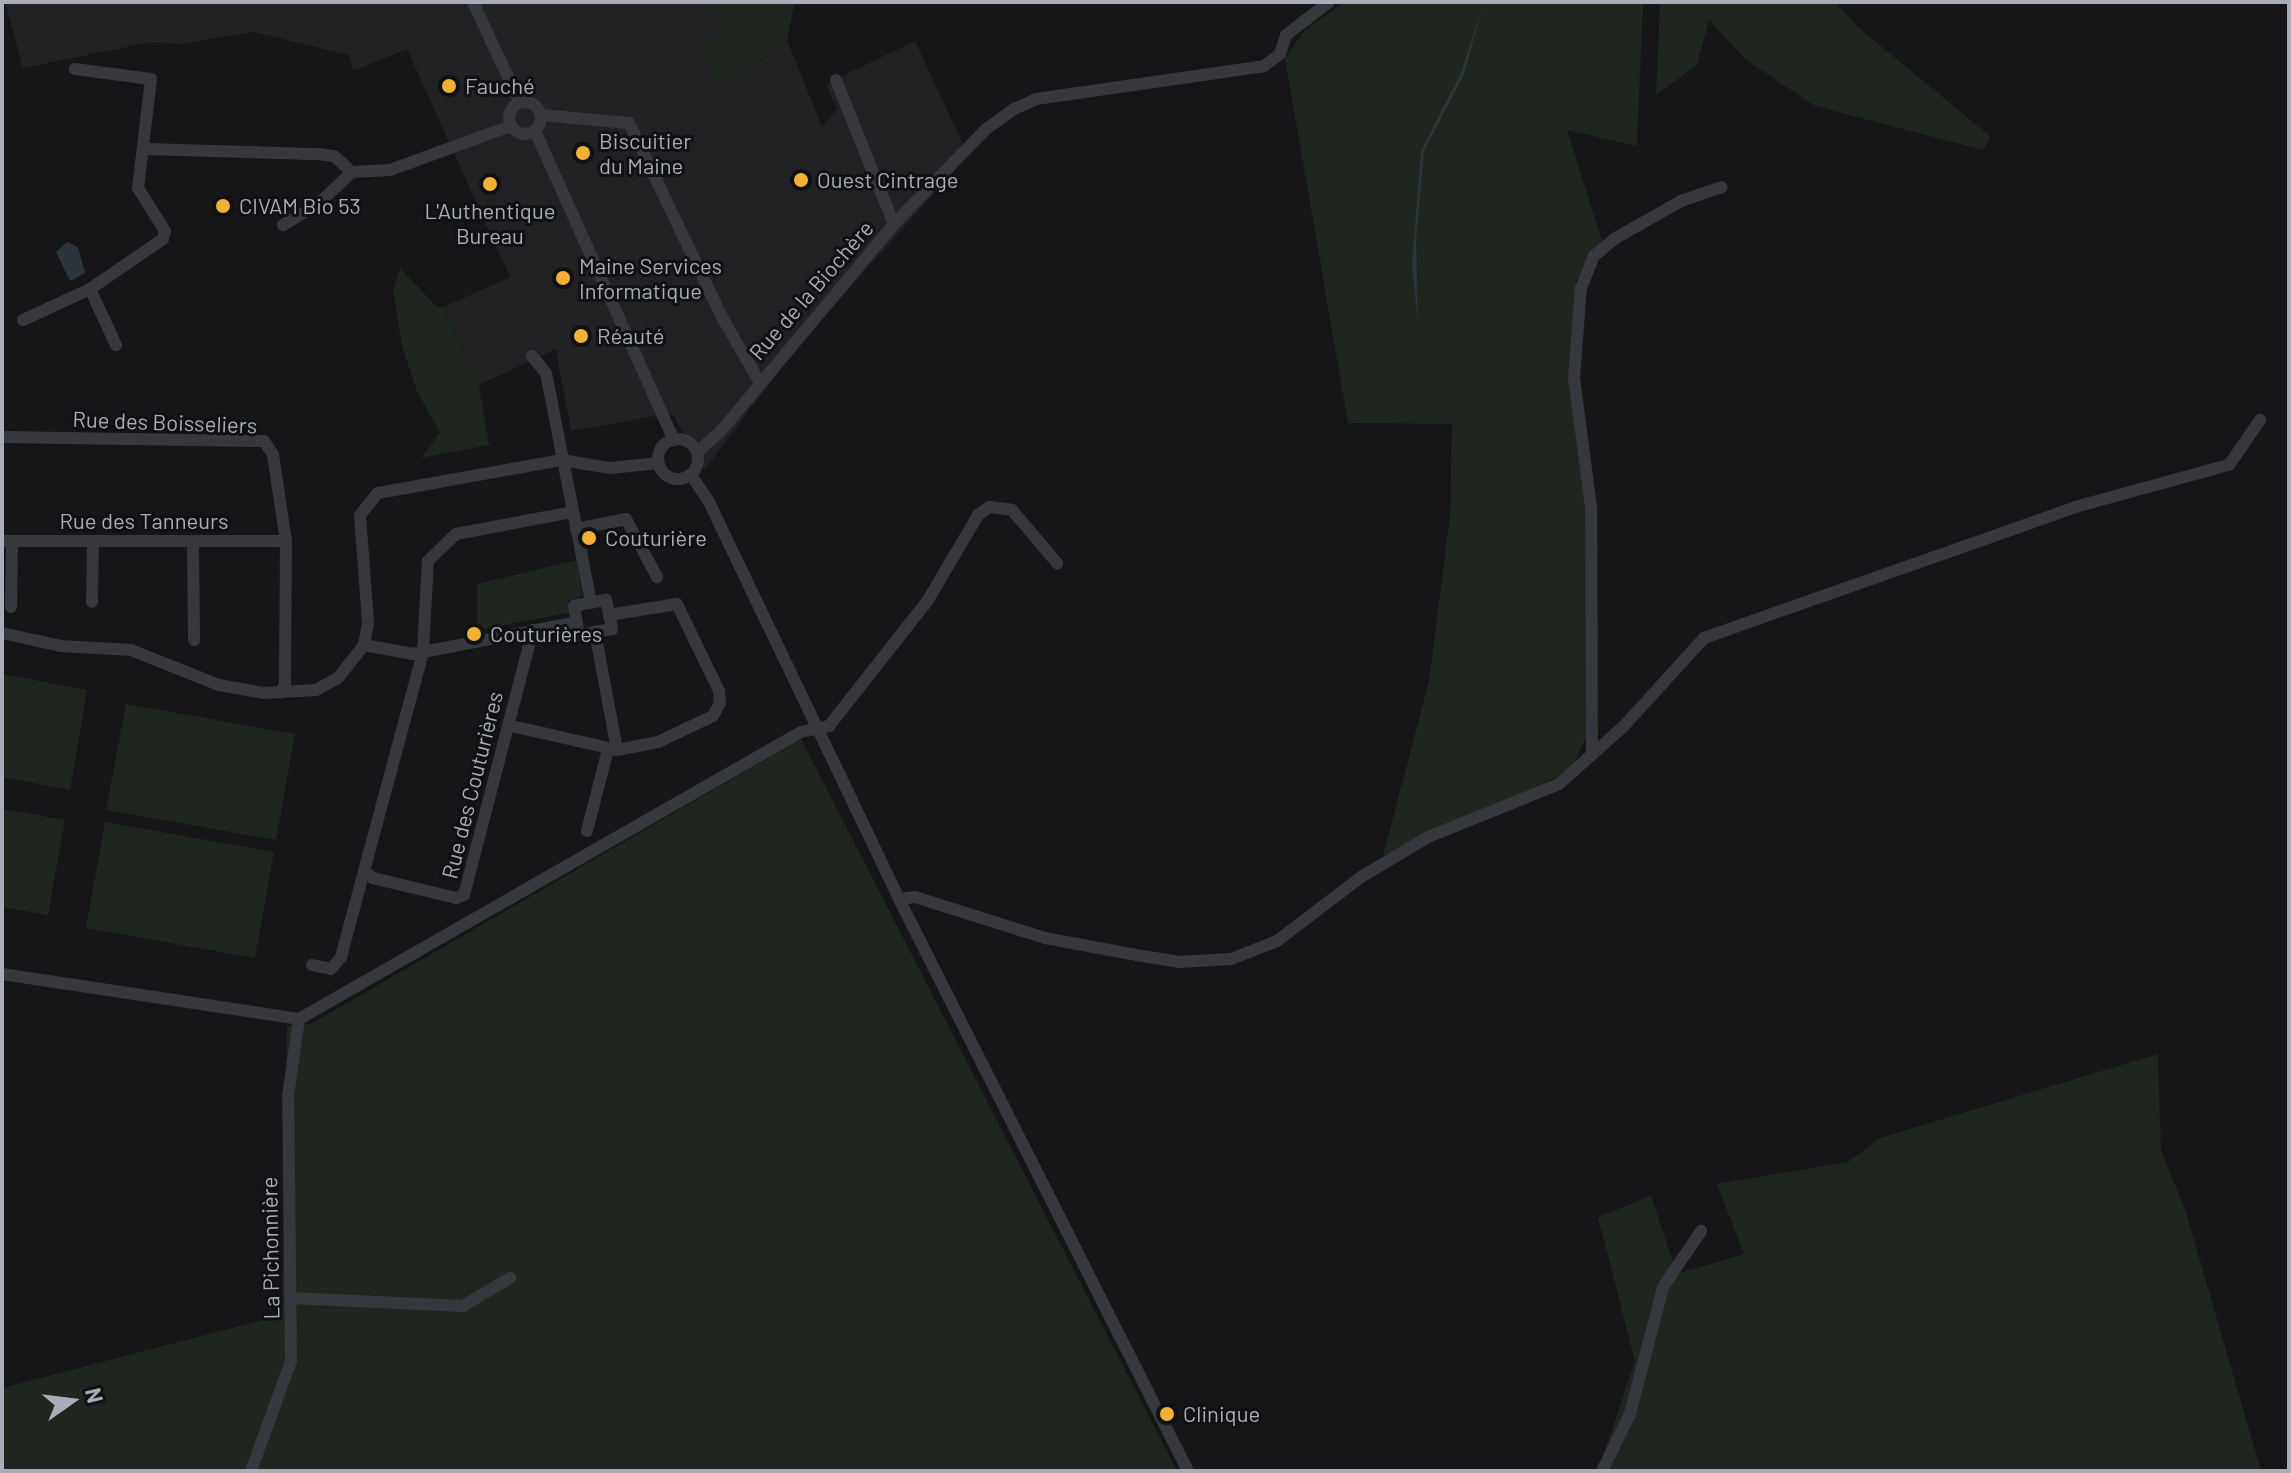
<!DOCTYPE html>
<meta charset="utf-8">
<style>
body{margin:0}
#map{position:relative;width:2291px;height:1473px;overflow:hidden;background:#161618;font-family:Barlow,sans-serif}
div>[style]{position:absolute}
.built>*{inset:0;background:#222225}
.green>*{inset:0;background:#1e261f}
.water>*{inset:0;background:#2c353c}
.minor>*{height:12px;margin:-6px;padding:0 6px;transform-origin:6px;border-radius:6px;background:#37383d}
.minor>.ring{margin:-6px;padding:0;box-sizing:content-box;background:none;border:12px solid #37383d;border-radius:50%}
.dots>*{width:22px;height:22px;translate:-50% -50%;box-sizing:border-box;border:4px solid #111113;border-radius:50%}
span{translate:-50% -50%;white-space:nowrap;text-align:center;line-height:1.15;-webkit-text-stroke:6px #111113;paint-order:stroke}
.poi-label{font-size:22px;color:#a8adb8}
.left{translate:0 -50%;text-align:left}
.street-label{font-size:22px;color:#a8adb8}
.frame{position:absolute;inset:0;border:4px solid #a8adb8;pointer-events:none}
.north{position:absolute;left:32px;top:1361px;width:80px;height:80px;-webkit-text-stroke:6px #111113;paint-order:stroke;rotate:76deg;font-size:22px;font-weight:700;line-height:32px;text-align:center;color:#a8adb8}
.north::after{content:'';display:block;margin:auto;width:28px;height:36px;background:#a8adb8;clip-path:polygon(50% 0,100% 100%,50% 72%,0 100%)}
</style>
<div id="map">
<div class="built">
<i style="clip-path:polygon(5px 2px,708px 2px,723px 31px,733px 81px,787px 40px,822px 127px,837px 109px,826px 84px,915px 41px,968px 155px,799px 345px,704px 470px,672px 413px,571px 431px,556px 349px,479px 385px,444px 307px,510px 277px,407px 49px,353px 71px,349px 55px,254px 32px,179px 44px,152px 42px,23px 68px)"></i>
</div>
<div class="green">
<i style="clip-path:polygon(708px 2px,795px 2px,787px 40px,733px 81px,715px 79px,696px 45px,722px 31px)"></i>
<i style="clip-path:polygon(1344px 2px,1643px 2px,1637px 146px,1567px 130px,1602px 241px,1576px 280px,1572px 375px,1589px 532px,1589px 732px,1570px 771px,1383px 856px,1429px 681px,1450px 516px,1452px 424px,1348px 423px,1285px 58px,1304px 31px)"></i>
<i style="clip-path:polygon(1660px 2px,1835px 2px,1859px 28px,1991px 137px,1983px 150px,1815px 106px,1745px 59px,1709px 20px,1697px 65px,1656px 95px)"></i>
<i style="clip-path:polygon(400px 268px,437px 307px,444px 307px,479px 385px,489px 445px,421px 458px,440px 433px,417px 391px,402px 346px,393px 290px)"></i>
<i style="clip-path:polygon(577px 560px,582px 596px,568px 601px,569px 613px,477px 630px,477px 584px)"></i>
<i style="clip-path:polygon(2px 674px,87px 690px,70px 790px,2px 777px)"></i>
<i style="clip-path:polygon(126px 704px,295px 734px,276px 840px,106px 810px)"></i>
<i style="clip-path:polygon(801px 739px,1177px 1471px,2px 1471px,2px 1388px,282px 1315px,287px 1026px,311px 1024px)"></i>
<i style="clip-path:polygon(2px 809px,65px 820px,48px 915px,2px 907px)"></i>
<i style="clip-path:polygon(105px 822px,274px 852px,255px 958px,86px 928px)"></i>
<i style="clip-path:polygon(2158px 1054px,2161px 1151px,2185px 1209px,2261px 1471px,1598px 1471px,1635px 1361px,1598px 1217px,1651px 1196px,1677px 1274px,1744px 1254px,1717px 1184px,1848px 1162px,1880px 1138px)"></i>
</div>
<div class="water">
<i style="clip-path:polygon(1484px 2px,1464px 74px,1424px 151px,1416px 242px,1418px 324px,1412px 266px,1421px 151px,1461px 73px)"></i>
<i style="clip-path:polygon(67px 242px,78px 247px,85px 273px,70px 281px,56px 252px)"></i>
</div>
<div class="minor">
<i style="left:473px;top:2px;width:111px;rotate:65deg"></i>
<i style="left:836px;top:80px;width:155px;rotate:68.1deg"></i>
<i class="ring" style="left:509px;top:102px;width:20px;height:20px"></i>
<i style="left:541px;top:115px;width:88px;rotate:5.2deg"></i>
<i style="left:629px;top:123px;width:217px;rotate:64.4deg"></i>
<i style="left:723px;top:319px;width:72px;rotate:59.9deg"></i>
<i style="left:535px;top:131px;width:339px;rotate:65.8deg"></i>
<i style="left:146px;top:149px;width:173px;rotate:1.7deg"></i>
<i style="left:319px;top:154px;width:15px;rotate:8deg"></i>
<i style="left:334px;top:156px;width:24px;rotate:42deg"></i>
<i style="left:283px;top:225px;width:41px;rotate:-31deg"></i>
<i style="left:318px;top:204px;width:47px;rotate:-43.3deg"></i>
<i style="left:352px;top:172px;width:38px;rotate:-3deg"></i>
<i style="left:390px;top:170px;width:128px;rotate:-20.1deg"></i>
<i style="left:90px;top:289px;width:62px;rotate:65.1deg"></i>
<i style="left:23px;top:320px;width:74px;rotate:-24.8deg"></i>
<i style="left:90px;top:289px;width:88px;rotate:-34.4deg"></i>
<i style="left:163px;top:239px;width:8px;rotate:-76deg"></i>
<i style="left:165px;top:231px;width:51px;rotate:-122.1deg"></i>
<i style="left:138px;top:188px;width:110px;rotate:-83.2deg"></i>
<i style="left:151px;top:79px;width:77px;rotate:-172.5deg"></i>
<i style="left:532px;top:356px;width:22px;rotate:51deg"></i>
<i style="left:546px;top:373px;width:234px;rotate:78.9deg"></i>
<i style="left:2px;top:437px;width:262px;rotate:0.9deg"></i>
<i style="left:264px;top:441px;width:17px;rotate:57deg"></i>
<i style="left:273px;top:455px;width:87px;rotate:81.4deg"></i>
<i style="left:286px;top:541px;width:144px;rotate:90.4deg"></i>
<i style="left:285px;top:685px;width:9px;rotate:122deg"></i>
<i class="ring" style="left:658px;top:439px;width:28px;height:28px"></i>
<i style="left:697px;top:452px;width:32px;rotate:-41deg"></i>
<i style="left:721px;top:431px;width:270px;rotate:-50.1deg"></i>
<i style="left:894px;top:224px;width:131px;rotate:-45.9deg"></i>
<i style="left:985px;top:130px;width:36px;rotate:-36deg"></i>
<i style="left:1014px;top:109px;width:24px;rotate:-24deg"></i>
<i style="left:1036px;top:99px;width:230px;rotate:-8.2deg"></i>
<i style="left:1264px;top:66px;width:20px;rotate:-37deg"></i>
<i style="left:1280px;top:54px;width:20px;rotate:-72deg"></i>
<i style="left:1286px;top:35px;width:54px;rotate:-37.5deg"></i>
<i style="left:691px;top:475px;width:32px;rotate:56deg"></i>
<i style="left:709px;top:502px;width:440px;rotate:64.4deg"></i>
<i style="left:899px;top:899px;width:641px;rotate:63.2deg"></i>
<i style="left:576px;top:529px;width:51px;rotate:-11.3deg"></i>
<i style="left:626px;top:519px;width:66px;rotate:61.9deg"></i>
<i style="left:2px;top:541px;width:284px"></i>
<i style="left:193px;top:541px;width:99px;rotate:89.4deg"></i>
<i style="left:606px;top:600px;width:30px;rotate:78deg"></i>
<i style="left:612px;top:629px;width:34px;rotate:170deg"></i>
<i style="left:579px;top:635px;width:29px;rotate:-100deg"></i>
<i style="left:574px;top:606px;width:33px;rotate:-11deg"></i>
<i style="left:92px;top:602px;width:61px;rotate:-89.1deg"></i>
<i style="left:11px;top:607px;width:66px;rotate:-89.1deg"></i>
<i style="left:533px;top:630px;width:274px;rotate:104.6deg"></i>
<i style="left:464px;top:895px;width:9px;rotate:159deg"></i>
<i style="left:456px;top:898px;width:85px;rotate:-166.5deg"></i>
<i style="left:373px;top:878px;width:11px;rotate:-142deg"></i>
<i style="left:364px;top:871px;width:227px;rotate:-74.9deg"></i>
<i style="left:423px;top:652px;width:91px;rotate:-86.9deg"></i>
<i style="left:428px;top:561px;width:39px;rotate:-44deg"></i>
<i style="left:456px;top:534px;width:118px;rotate:-10.7deg"></i>
<i style="left:595px;top:632px;width:120px;rotate:79.4deg"></i>
<i style="left:2px;top:633px;width:60px;rotate:12.4deg"></i>
<i style="left:61px;top:646px;width:70px;rotate:3.3deg"></i>
<i style="left:131px;top:650px;width:95px;rotate:21.7deg"></i>
<i style="left:219px;top:685px;width:46px;rotate:10.1deg"></i>
<i style="left:264px;top:693px;width:52px;rotate:-3.3deg"></i>
<i style="left:316px;top:690px;width:25px;rotate:-29deg"></i>
<i style="left:338px;top:678px;width:42px;rotate:-51.8deg"></i>
<i style="left:364px;top:645px;width:23px;rotate:-80deg"></i>
<i style="left:368px;top:622px;width:107px;rotate:-94.3deg"></i>
<i style="left:360px;top:515px;width:28px;rotate:-51deg"></i>
<i style="left:378px;top:493px;width:187px;rotate:-10.2deg"></i>
<i style="left:562px;top:460px;width:49px;rotate:9.5deg"></i>
<i style="left:610px;top:468px;width:49px;rotate:-5.8deg"></i>
<i style="left:364px;top:645px;width:50px;rotate:10.4deg"></i>
<i style="left:413px;top:654px;width:167px;rotate:-11deg"></i>
<i style="left:508px;top:725px;width:112px;rotate:12.9deg"></i>
<i style="left:617px;top:750px;width:42px;rotate:-11deg"></i>
<i style="left:658px;top:742px;width:61px;rotate:-25.3deg"></i>
<i style="left:713px;top:716px;width:15px;rotate:-62deg"></i>
<i style="left:720px;top:703px;width:12px;rotate:-95deg"></i>
<i style="left:719px;top:691px;width:97px;rotate:-115.8deg"></i>
<i style="left:677px;top:604px;width:69px;rotate:170.8deg"></i>
<i style="left:1592px;top:754px;width:247px;rotate:-90.2deg"></i>
<i style="left:1591px;top:507px;width:130px;rotate:-97.5deg"></i>
<i style="left:1574px;top:378px;width:90px;rotate:-85.6deg"></i>
<i style="left:1581px;top:288px;width:35px;rotate:-68deg"></i>
<i style="left:1594px;top:256px;width:26px;rotate:-40deg"></i>
<i style="left:1614px;top:239px;width:77px;rotate:-29.6deg"></i>
<i style="left:1681px;top:201px;width:43px;rotate:-18.9deg"></i>
<i style="left:587px;top:831px;width:85px;rotate:-75.6deg"></i>
<i style="left:899px;top:899px;width:16px;rotate:-7deg"></i>
<i style="left:915px;top:897px;width:136px;rotate:17.5deg"></i>
<i style="left:1045px;top:938px;width:99px;rotate:10.5deg"></i>
<i style="left:1142px;top:956px;width:37px;rotate:9deg"></i>
<i style="left:1179px;top:962px;width:52px;rotate:-3.3deg"></i>
<i style="left:1231px;top:959px;width:49px;rotate:-21.4deg"></i>
<i style="left:1277px;top:941px;width:106px;rotate:-37.3deg"></i>
<i style="left:1361px;top:877px;width:78px;rotate:-30.8deg"></i>
<i style="left:1428px;top:837px;width:141px;rotate:-22deg"></i>
<i style="left:1559px;top:784px;width:86px;rotate:-41.7deg"></i>
<i style="left:1623px;top:727px;width:120px;rotate:-47.7deg"></i>
<i style="left:1704px;top:638px;width:393px;rotate:-19.4deg"></i>
<i style="left:2075px;top:507px;width:160px;rotate:-15.3deg"></i>
<i style="left:2229px;top:465px;width:55px;rotate:-55.4deg"></i>
<i style="left:312px;top:965px;width:19px;rotate:12deg"></i>
<i style="left:331px;top:969px;width:16px;rotate:-50deg"></i>
<i style="left:341px;top:957px;width:89px;rotate:-75deg"></i>
<i style="left:2px;top:974px;width:300px;rotate:8.6deg"></i>
<i style="left:299px;top:1019px;width:578px;rotate:-29.76deg"></i>
<i style="left:801px;top:732px;width:29px;rotate:-12deg"></i>
<i style="left:829px;top:726px;width:160px;rotate:-51.8deg"></i>
<i style="left:928px;top:600px;width:99px;rotate:-59.5deg"></i>
<i style="left:978px;top:515px;width:14px;rotate:-36deg"></i>
<i style="left:989px;top:507px;width:23px;rotate:7deg"></i>
<i style="left:1012px;top:510px;width:70px;rotate:49.7deg"></i>
<i style="left:291px;top:1298px;width:172px;rotate:2.7deg"></i>
<i style="left:463px;top:1306px;width:55px;rotate:-30.8deg"></i>
<i style="left:251px;top:1471px;width:117px;rotate:-70deg"></i>
<i style="left:291px;top:1361px;width:265px;rotate:-90.6deg"></i>
<i style="left:288px;top:1096px;width:78px;rotate:-81.9deg"></i>
<i style="left:1602px;top:1471px;width:64px;rotate:-63.8deg"></i>
<i style="left:1630px;top:1414px;width:131px;rotate:-75.4deg"></i>
<i style="left:1663px;top:1287px;width:68px;rotate:-55.8deg"></i>
</div>
<div class="dots">
<i style="left:449px;top:86px;background:#f2b134"></i>
<i style="left:583px;top:153px;background:#f2b134"></i>
<i style="left:801px;top:180px;background:#f2b134"></i>
<i style="left:490px;top:184px;background:#f2b134"></i>
<i style="left:223px;top:206px;background:#f2b134"></i>
<i style="left:563px;top:278px;background:#f2b134"></i>
<i style="left:581px;top:336px;background:#f2b134"></i>
<i style="left:589px;top:538px;background:#f2b134"></i>
<i style="left:474px;top:634px;background:#f2b134"></i>
<i style="left:1167px;top:1414px;background:#f2b134"></i>
</div>
<div class="poi-label">
<span class="left" style="left:465px;top:86px">Fauché</span>
<span class="left" style="left:599px;top:153px">Biscuitier<br>du Maine</span>
<span class="left" style="left:817px;top:180px">Ouest Cintrage</span>
<span class="left" style="left:239px;top:206px">CIVAM Bio 53</span>
<span style="left:490px;top:223px">L'Authentique<br>Bureau</span>
<span class="left" style="left:579px;top:278px">Maine Services<br>Informatique</span>
<span class="left" style="left:597px;top:336px">Réauté</span>
<span class="left" style="left:605px;top:538px">Couturière</span>
<span class="left" style="left:490px;top:634px">Couturières</span>
<span class="left" style="left:1183px;top:1414px">Clinique</span>
</div>
<div class="street-label">
<span style="left:811px;top:290px;rotate:-49deg">Rue de la Biochère</span>
<span style="left:165px;top:422px;rotate:2deg">Rue des Boisseliers</span>
<span style="left:144px;top:521px">Rue des Tanneurs</span>
<span style="left:472px;top:785px;rotate:-76deg">Rue des Couturières</span>
<span style="left:270px;top:1248px;rotate:-91deg">La Pichonnière</span>
</div>
<div class="frame"></div>
<div class="north">N</div>
</div>
